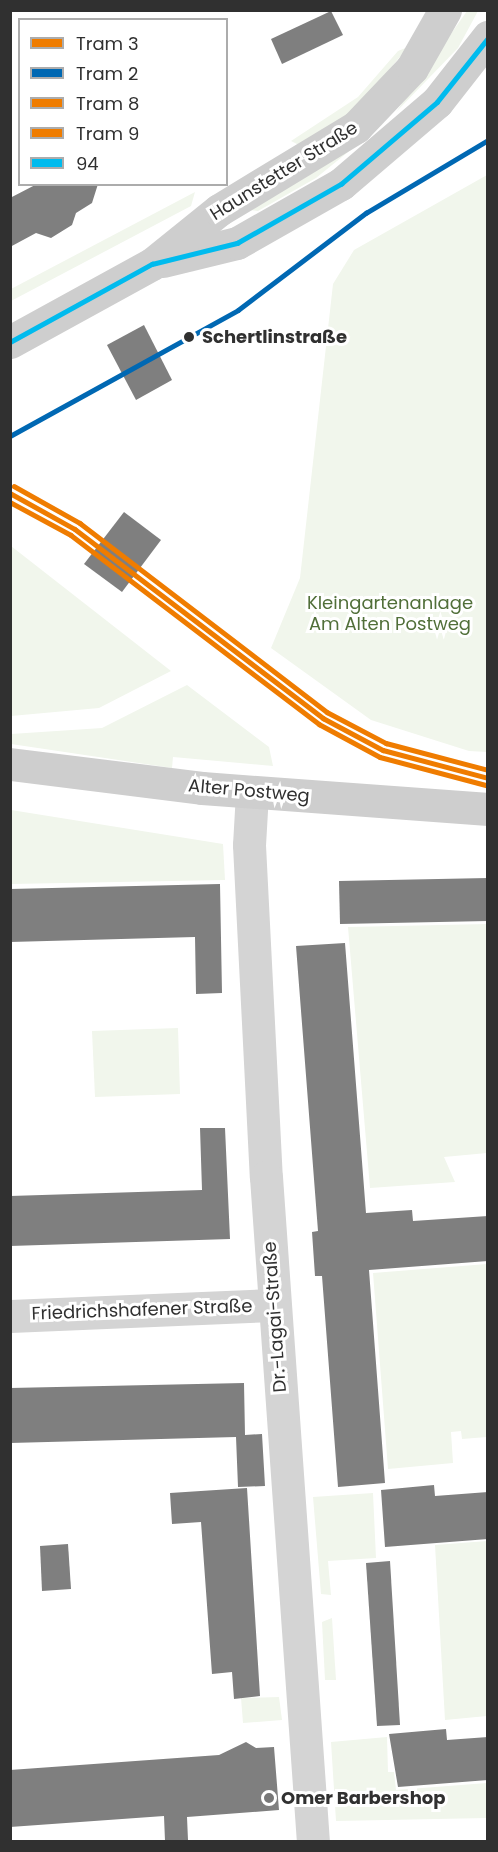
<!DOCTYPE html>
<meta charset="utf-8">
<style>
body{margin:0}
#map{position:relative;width:498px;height:1852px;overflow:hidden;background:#fff;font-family:Poppins,sans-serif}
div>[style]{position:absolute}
.green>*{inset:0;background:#f1f6ec}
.building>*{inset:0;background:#7f7f7f}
.street>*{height:33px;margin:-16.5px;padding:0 16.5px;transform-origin:16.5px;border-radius:16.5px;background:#d4d4d4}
.secondary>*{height:33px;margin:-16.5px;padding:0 16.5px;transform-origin:16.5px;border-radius:16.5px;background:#cecece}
.bus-1>*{height:4.5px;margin:-2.25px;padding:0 2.25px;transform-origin:2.25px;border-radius:2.25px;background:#0be}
.tram-1>*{height:4.5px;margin:-2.25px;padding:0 2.25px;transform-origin:2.25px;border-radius:2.25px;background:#ef7c00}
.tram-2>*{height:4.5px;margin:-2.25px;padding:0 2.25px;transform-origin:2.25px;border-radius:2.25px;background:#0068b3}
.tram-3>*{height:4.5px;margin:-2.25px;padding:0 2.25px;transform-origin:2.25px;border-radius:2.25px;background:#ef7c00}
.tram-4>*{height:4.5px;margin:-2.25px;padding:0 2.25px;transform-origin:2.25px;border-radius:2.25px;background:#ef7c00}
.dots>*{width:16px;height:16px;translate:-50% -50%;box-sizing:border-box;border:3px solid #fff;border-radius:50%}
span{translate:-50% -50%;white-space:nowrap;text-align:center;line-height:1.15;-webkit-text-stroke:6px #fff;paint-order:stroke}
.street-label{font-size:18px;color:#303030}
.stop-label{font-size:18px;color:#303030;font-weight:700}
.left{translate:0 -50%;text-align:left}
.park-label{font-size:18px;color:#516f39}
.poi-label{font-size:18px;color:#303030;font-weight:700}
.frame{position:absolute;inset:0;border:12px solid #303030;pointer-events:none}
.legend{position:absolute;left:18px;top:18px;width:210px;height:168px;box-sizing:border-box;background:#fff;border:2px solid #acacac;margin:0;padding:8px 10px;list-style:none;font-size:18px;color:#303030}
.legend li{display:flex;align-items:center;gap:12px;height:30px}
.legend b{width:30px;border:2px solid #acacac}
</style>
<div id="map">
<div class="green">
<i style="clip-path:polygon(467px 11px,478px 11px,458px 48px,396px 112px)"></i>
<i style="clip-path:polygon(408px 47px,356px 110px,299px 145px,291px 141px,358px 97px,398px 51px)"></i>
<i style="clip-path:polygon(384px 123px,316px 178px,258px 211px,249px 210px)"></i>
<i style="clip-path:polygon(487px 175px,488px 752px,487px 752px,469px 751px,371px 720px,271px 648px,300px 578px,333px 284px,354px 250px)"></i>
<i style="clip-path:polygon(195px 192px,191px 206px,11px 301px,11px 289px)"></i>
<i style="clip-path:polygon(10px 546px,11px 546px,171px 671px,99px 708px,11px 716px)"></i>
<i style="clip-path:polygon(187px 685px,269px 747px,273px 766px,173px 757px,172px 768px,11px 744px,11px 734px,102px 728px)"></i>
<i style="clip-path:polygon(11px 810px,223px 844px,225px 880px,11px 884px)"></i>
<i style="clip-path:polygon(487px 924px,487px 1153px,444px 1157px,455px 1182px,370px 1188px,348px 927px)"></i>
<i style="clip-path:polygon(178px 1028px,180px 1094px,95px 1097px,92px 1031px)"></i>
<i style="clip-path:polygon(487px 1264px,487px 1437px,462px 1439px,461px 1431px,451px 1432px,453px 1463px,388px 1469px,373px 1273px)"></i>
<i style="clip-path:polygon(373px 1493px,376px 1558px,328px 1561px,331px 1595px,321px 1594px,313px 1497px)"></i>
<i style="clip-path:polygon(487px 1541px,487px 1716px,445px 1720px,435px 1545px)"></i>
<i style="clip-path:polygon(332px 1618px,336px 1680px,325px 1680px,322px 1622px)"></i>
<i style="clip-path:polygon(279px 1697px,282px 1720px,243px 1723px,241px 1698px)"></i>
<i style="clip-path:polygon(387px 1737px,388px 1772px,394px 1772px,396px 1790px,487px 1783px,487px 1818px,336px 1821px,331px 1742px)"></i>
</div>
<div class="building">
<i style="clip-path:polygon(331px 11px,343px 35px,282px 64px,271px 39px)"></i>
<i style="clip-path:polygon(37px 184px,98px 184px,92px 203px,76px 213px,72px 225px,51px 238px,36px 233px,10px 247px,10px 198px)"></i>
<i style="clip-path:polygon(144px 325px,172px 380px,136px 400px,107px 345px)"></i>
<i style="clip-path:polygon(124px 512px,161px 540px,122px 592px,84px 564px)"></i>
<i style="clip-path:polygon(488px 878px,488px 921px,340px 924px,339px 881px)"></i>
<i style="clip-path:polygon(220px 884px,222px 993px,196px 994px,195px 937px,10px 942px,10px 889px)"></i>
<i style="clip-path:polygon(345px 943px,366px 1213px,412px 1210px,413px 1221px,488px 1216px,488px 1261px,369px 1270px,385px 1483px,338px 1487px,322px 1276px,315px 1276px,312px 1232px,318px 1231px,296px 946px)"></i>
<i style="clip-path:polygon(200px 1128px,225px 1128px,230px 1239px,10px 1246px,10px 1196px,202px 1190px)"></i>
<i style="clip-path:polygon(244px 1383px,245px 1435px,262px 1434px,265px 1486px,238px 1487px,236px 1437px,10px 1443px,10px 1388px)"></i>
<i style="clip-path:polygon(434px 1485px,435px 1496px,488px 1492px,488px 1539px,385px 1547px,381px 1490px)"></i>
<i style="clip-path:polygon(247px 1488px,260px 1696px,234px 1699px,232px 1672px,212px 1674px,201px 1522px,172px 1524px,170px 1493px)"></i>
<i style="clip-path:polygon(68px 1544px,71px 1589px,42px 1591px,40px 1546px)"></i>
<i style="clip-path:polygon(390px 1561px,400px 1725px,377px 1726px,366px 1563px)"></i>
<i style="clip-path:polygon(446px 1729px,447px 1740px,488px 1737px,488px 1780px,398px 1787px,389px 1734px)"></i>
<i style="clip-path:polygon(246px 1742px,256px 1748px,274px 1747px,279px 1810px,187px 1817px,188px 1840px,165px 1841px,164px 1816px,10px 1827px,10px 1770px,219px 1755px)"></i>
</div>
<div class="street">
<i style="left:252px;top:793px;width:52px;rotate:93.3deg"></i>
<i style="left:249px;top:845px;width:332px;rotate:87.1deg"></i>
<i style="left:266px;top:1177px;width:667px;rotate:85.96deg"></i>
<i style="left:10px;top:1316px;width:264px;rotate:-2.4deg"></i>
</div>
<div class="secondary">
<i style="left:163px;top:261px;width:76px;rotate:-13.7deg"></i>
<i style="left:237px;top:243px;width:120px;rotate:-29.6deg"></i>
<i style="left:341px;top:184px;width:126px;rotate:-40.5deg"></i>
<i style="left:437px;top:102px;width:83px;rotate:-51.9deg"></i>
<i style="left:10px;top:342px;width:162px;rotate:-28.8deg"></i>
<i style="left:152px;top:264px;width:86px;rotate:-38.9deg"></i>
<i style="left:219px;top:210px;width:160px;rotate:-31.2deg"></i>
<i style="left:356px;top:127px;width:81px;rotate:-46.5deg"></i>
<i style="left:412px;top:68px;width:67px;rotate:-60.4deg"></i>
<i style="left:10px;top:764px;width:193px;rotate:7.1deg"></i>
<i style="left:202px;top:788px;width:287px;rotate:4.2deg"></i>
</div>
<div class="bus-1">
<i style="left:10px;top:342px;width:162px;rotate:-28.8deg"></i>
<i style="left:152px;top:264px;width:88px;rotate:-13.9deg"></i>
<i style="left:237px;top:243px;width:120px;rotate:-29.6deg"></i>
<i style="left:341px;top:184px;width:126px;rotate:-40.5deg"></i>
<i style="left:437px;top:102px;width:82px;rotate:-51.4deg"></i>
</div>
<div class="tram-1">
<i style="left:10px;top:493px;width:74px;rotate:29deg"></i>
<i style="left:75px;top:529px;width:312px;rotate:37.3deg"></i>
<i style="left:323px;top:718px;width:68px;rotate:28.1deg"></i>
<i style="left:383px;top:750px;width:109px;rotate:14.9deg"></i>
</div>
<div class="tram-2">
<i style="left:10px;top:436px;width:260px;rotate:-28.9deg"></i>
<i style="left:238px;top:310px;width:161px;rotate:-37.2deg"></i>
<i style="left:366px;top:213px;width:142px;rotate:-30.9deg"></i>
</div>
<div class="tram-3">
<i style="left:10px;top:502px;width:69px;rotate:28.4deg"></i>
<i style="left:71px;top:535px;width:312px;rotate:37.3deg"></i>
<i style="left:319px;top:724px;width:69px;rotate:28.4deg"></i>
<i style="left:380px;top:757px;width:110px;rotate:14.8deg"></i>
</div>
<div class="tram-4">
<i style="left:14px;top:486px;width:76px;rotate:29.3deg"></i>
<i style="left:80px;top:523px;width:311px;rotate:37.4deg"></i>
<i style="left:327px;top:712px;width:67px;rotate:27.7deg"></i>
<i style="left:386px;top:743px;width:106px;rotate:14.8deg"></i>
</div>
<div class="dots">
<i style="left:189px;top:337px;background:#303030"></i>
<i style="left:269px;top:1798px;background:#787878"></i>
</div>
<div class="street-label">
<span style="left:284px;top:171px;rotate:-32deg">Haunstetter Straße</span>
<span style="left:249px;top:791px;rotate:5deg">Alter Postweg</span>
<span style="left:142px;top:1310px;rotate:-2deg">Friedrichshafener Straße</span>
<span style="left:275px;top:1317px;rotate:-94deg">Dr.-Lagai-Straße</span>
</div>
<div class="stop-label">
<span class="left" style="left:202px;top:337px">Schertlinstraße</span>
</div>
<div class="park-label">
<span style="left:390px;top:614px">Kleingartenanlage<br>Am Alten Postweg</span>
</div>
<div class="poi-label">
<span class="left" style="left:281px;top:1798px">Omer Barbershop</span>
</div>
<div class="frame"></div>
<ul class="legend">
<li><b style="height:8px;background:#ef7c00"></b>Tram 3</li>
<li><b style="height:8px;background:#0068b3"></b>Tram 2</li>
<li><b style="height:8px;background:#ef7c00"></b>Tram 8</li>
<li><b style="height:8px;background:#ef7c00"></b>Tram 9</li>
<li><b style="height:8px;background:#0be"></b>94</li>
</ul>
</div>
